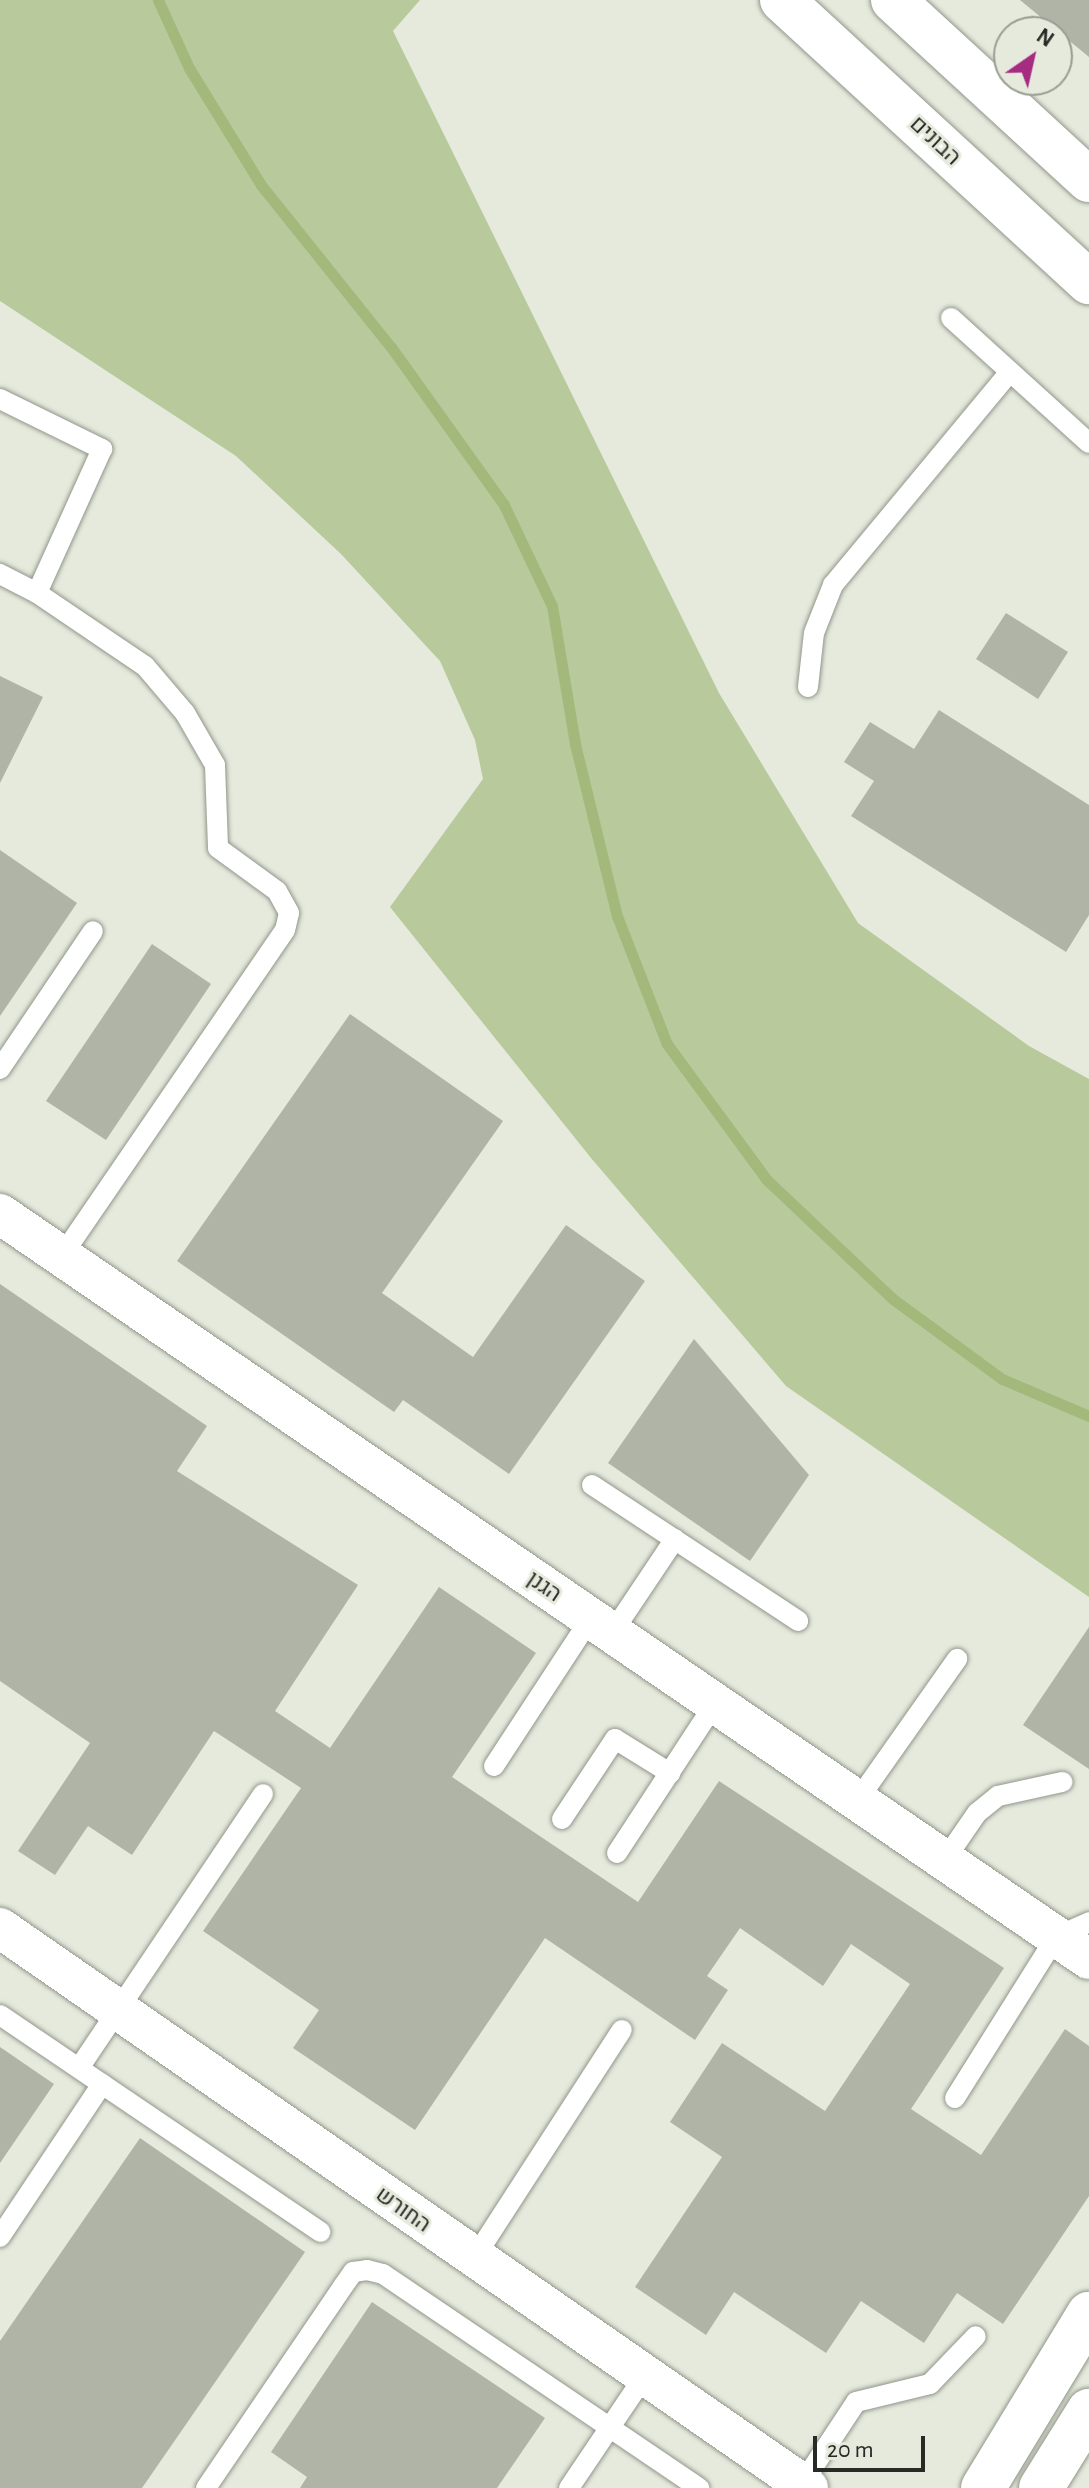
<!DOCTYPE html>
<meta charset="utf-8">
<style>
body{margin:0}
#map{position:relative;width:1089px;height:2488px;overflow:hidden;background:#e5eadd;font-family:"Alegreya Sans",Heebo,sans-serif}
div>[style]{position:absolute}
.green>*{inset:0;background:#b8c99c}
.stream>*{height:11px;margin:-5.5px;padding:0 5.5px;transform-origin:5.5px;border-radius:5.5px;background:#a3b97b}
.building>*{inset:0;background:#afb4a7}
.roads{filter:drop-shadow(0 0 2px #91968a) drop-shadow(0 0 2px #91968a)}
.service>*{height:20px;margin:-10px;padding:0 10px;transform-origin:10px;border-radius:10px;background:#fff}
.minor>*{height:40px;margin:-20px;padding:0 20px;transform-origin:20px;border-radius:20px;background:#fff}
.tertiary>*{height:44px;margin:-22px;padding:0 22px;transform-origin:22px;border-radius:22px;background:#fff}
span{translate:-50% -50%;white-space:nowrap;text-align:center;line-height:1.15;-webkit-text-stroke:6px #e5eadd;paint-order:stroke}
.street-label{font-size:22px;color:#282a25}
.north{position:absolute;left:993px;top:16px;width:80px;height:80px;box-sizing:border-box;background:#e5eadd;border:2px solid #999d93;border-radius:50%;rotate:34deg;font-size:22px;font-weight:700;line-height:32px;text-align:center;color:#282a25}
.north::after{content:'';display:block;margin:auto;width:28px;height:36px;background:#a52c81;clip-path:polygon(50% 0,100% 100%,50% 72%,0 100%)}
.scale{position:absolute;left:813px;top:2436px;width:112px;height:36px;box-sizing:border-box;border:4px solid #282a25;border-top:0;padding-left:10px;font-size:24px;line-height:28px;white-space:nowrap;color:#282a25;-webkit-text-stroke:6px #e5eadd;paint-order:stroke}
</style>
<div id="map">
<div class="green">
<i style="clip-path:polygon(0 0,420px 0,393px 31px,719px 693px,858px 923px,1029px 1046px,1089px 1079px,1089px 1597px,786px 1386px,591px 1158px,390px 907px,483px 779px,475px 740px,440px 661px,341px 554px,236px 456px,0 301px)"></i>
</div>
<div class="stream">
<i style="left:158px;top:0;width:75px;rotate:65.5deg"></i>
<i style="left:189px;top:68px;width:137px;rotate:58.4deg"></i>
<i style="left:261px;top:185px;width:208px;rotate:51.3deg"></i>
<i style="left:391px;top:347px;width:194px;rotate:54.4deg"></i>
<i style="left:504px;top:505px;width:112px;rotate:64.6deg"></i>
<i style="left:552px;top:606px;width:140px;rotate:80.5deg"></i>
<i style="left:575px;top:744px;width:177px;rotate:76.3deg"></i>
<i style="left:617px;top:916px;width:137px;rotate:68.7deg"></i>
<i style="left:667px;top:1044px;width:169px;rotate:53.7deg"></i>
<i style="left:767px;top:1180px;width:173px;rotate:43.4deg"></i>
<i style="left:893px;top:1299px;width:135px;rotate:36.3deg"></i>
<i style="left:1002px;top:1379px;width:95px;rotate:23deg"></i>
</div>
<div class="building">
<i style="clip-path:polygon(1020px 0,1089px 0,1089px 57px)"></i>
<i style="clip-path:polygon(1006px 613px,1068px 652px,1038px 699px,976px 659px)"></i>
<i style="clip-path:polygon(0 676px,43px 697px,0 783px)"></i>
<i style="clip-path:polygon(939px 710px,1089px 805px,1089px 915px,1066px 952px,851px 816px,874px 781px,844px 762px,870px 722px,914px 749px)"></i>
<i style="clip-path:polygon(0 850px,77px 903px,0 1016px)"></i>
<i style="clip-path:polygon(152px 944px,211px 984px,106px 1140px,46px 1101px)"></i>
<i style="clip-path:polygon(350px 1014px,503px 1121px,382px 1293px,473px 1357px,566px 1225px,645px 1281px,509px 1474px,403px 1400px,394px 1412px,177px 1261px)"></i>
<i style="clip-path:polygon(0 1284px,207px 1426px,177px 1471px,358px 1585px,275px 1711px,330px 1748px,439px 1587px,536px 1653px,452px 1777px,638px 1902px,719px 1781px,1004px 1968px,911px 2109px,981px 2155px,1065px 2029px,1089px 2046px,1089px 2196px,1003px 2324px,957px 2293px,924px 2343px,861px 2301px,826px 2353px,734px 2292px,706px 2335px,635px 2287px,722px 2157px,670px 2122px,722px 2043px,825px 2111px,910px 1984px,851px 1944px,823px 1986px,740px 1928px,707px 1976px,728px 1990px,695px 2040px,545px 1938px,415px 2130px,293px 2048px,319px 2010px,203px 1931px,301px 1788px,214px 1731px,132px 1855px,88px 1826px,55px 1875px,18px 1851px,90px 1743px,0 1681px)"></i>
<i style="clip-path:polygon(694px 1339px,809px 1475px,750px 1561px,608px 1463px)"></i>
<i style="clip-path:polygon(1089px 1627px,1089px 1769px,1023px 1725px)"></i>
<i style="clip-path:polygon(0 2047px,54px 2084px,0 2163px)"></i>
<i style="clip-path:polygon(140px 2138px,305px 2252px,142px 2488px,0 2488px,0 2341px)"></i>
<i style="clip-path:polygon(372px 2302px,545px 2418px,497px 2488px,300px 2488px,307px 2477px,271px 2452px)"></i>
</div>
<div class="roads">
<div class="service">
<i style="left:951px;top:318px;width:186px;rotate:42.2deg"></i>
<i style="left:0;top:399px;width:114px;rotate:26.1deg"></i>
<i style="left:102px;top:449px;width:158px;rotate:114.3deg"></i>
<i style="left:37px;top:593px;width:42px;rotate:-152.8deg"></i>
<i style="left:37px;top:593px;width:130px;rotate:34.1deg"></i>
<i style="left:145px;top:666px;width:62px;rotate:49.6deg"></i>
<i style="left:185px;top:713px;width:60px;rotate:60deg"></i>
<i style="left:215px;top:765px;width:83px;rotate:87.9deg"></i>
<i style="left:218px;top:848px;width:73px;rotate:36.1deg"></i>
<i style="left:277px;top:891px;width:25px;rotate:61deg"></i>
<i style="left:289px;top:913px;width:17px;rotate:103deg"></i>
<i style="left:285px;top:930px;width:395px;rotate:124.4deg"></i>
<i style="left:808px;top:687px;width:54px;rotate:-83.7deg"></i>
<i style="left:814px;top:633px;width:52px;rotate:-68.4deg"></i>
<i style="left:833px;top:585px;width:277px;rotate:-50.3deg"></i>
<i style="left:0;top:1069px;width:166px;rotate:-56deg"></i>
<i style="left:592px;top:1485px;width:247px;rotate:33.4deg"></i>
<i style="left:612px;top:1633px;width:113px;rotate:-56.2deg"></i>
<i style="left:494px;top:1766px;width:177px;rotate:-56.8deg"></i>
<i style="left:857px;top:1801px;width:174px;rotate:-54.8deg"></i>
<i style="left:562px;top:1819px;width:96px;rotate:-56.5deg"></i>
<i style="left:615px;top:1739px;width:65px;rotate:31.7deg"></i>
<i style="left:617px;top:1853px;width:179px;rotate:-56.8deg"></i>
<i style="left:944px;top:1861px;width:58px;rotate:-55.5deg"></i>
<i style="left:977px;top:1813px;width:27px;rotate:-39deg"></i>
<i style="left:998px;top:1796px;width:66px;rotate:-12.3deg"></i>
<i style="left:0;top:2015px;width:387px;rotate:34.1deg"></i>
<i style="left:79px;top:2068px;width:330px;rotate:-56.1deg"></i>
<i style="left:955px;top:2098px;width:190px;rotate:-57.9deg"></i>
<i style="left:1056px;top:1937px;width:36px;rotate:-24deg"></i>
<i style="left:0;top:2237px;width:184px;rotate:-56.3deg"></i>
<i style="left:473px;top:2260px;width:274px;rotate:-57.1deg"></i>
<i style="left:802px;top:2484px;width:98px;rotate:-56.6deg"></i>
<i style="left:856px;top:2402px;width:76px;rotate:-13.7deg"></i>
<i style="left:930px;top:2384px;width:66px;rotate:-46.2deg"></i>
<i style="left:206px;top:2488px;width:245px;rotate:-55.8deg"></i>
<i style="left:344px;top:2285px;width:16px;rotate:-55deg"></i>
<i style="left:353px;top:2272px;width:14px;rotate:-8deg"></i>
<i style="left:367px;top:2270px;width:16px;rotate:14deg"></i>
<i style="left:383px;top:2274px;width:382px;rotate:34.1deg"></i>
<i style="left:569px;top:2488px;width:134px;rotate:-56deg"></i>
</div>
<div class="minor">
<i style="left:0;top:1214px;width:1319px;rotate:34.38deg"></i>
<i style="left:0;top:1928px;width:983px;rotate:34.72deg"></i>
</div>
<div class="tertiary">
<i style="left:782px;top:0;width:417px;rotate:42.6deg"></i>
<i style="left:893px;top:0;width:266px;rotate:42.6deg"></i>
<i style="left:983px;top:2488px;width:204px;rotate:-58.7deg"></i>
<i style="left:1041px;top:2488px;width:91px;rotate:-58.1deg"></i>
</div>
</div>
<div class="street-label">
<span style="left:935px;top:141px;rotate:43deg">הבונים</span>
<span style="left:544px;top:1587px;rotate:34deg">הגנן</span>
<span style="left:403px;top:2210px;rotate:35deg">החורש</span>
</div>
<div class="north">N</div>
<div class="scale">20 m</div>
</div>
